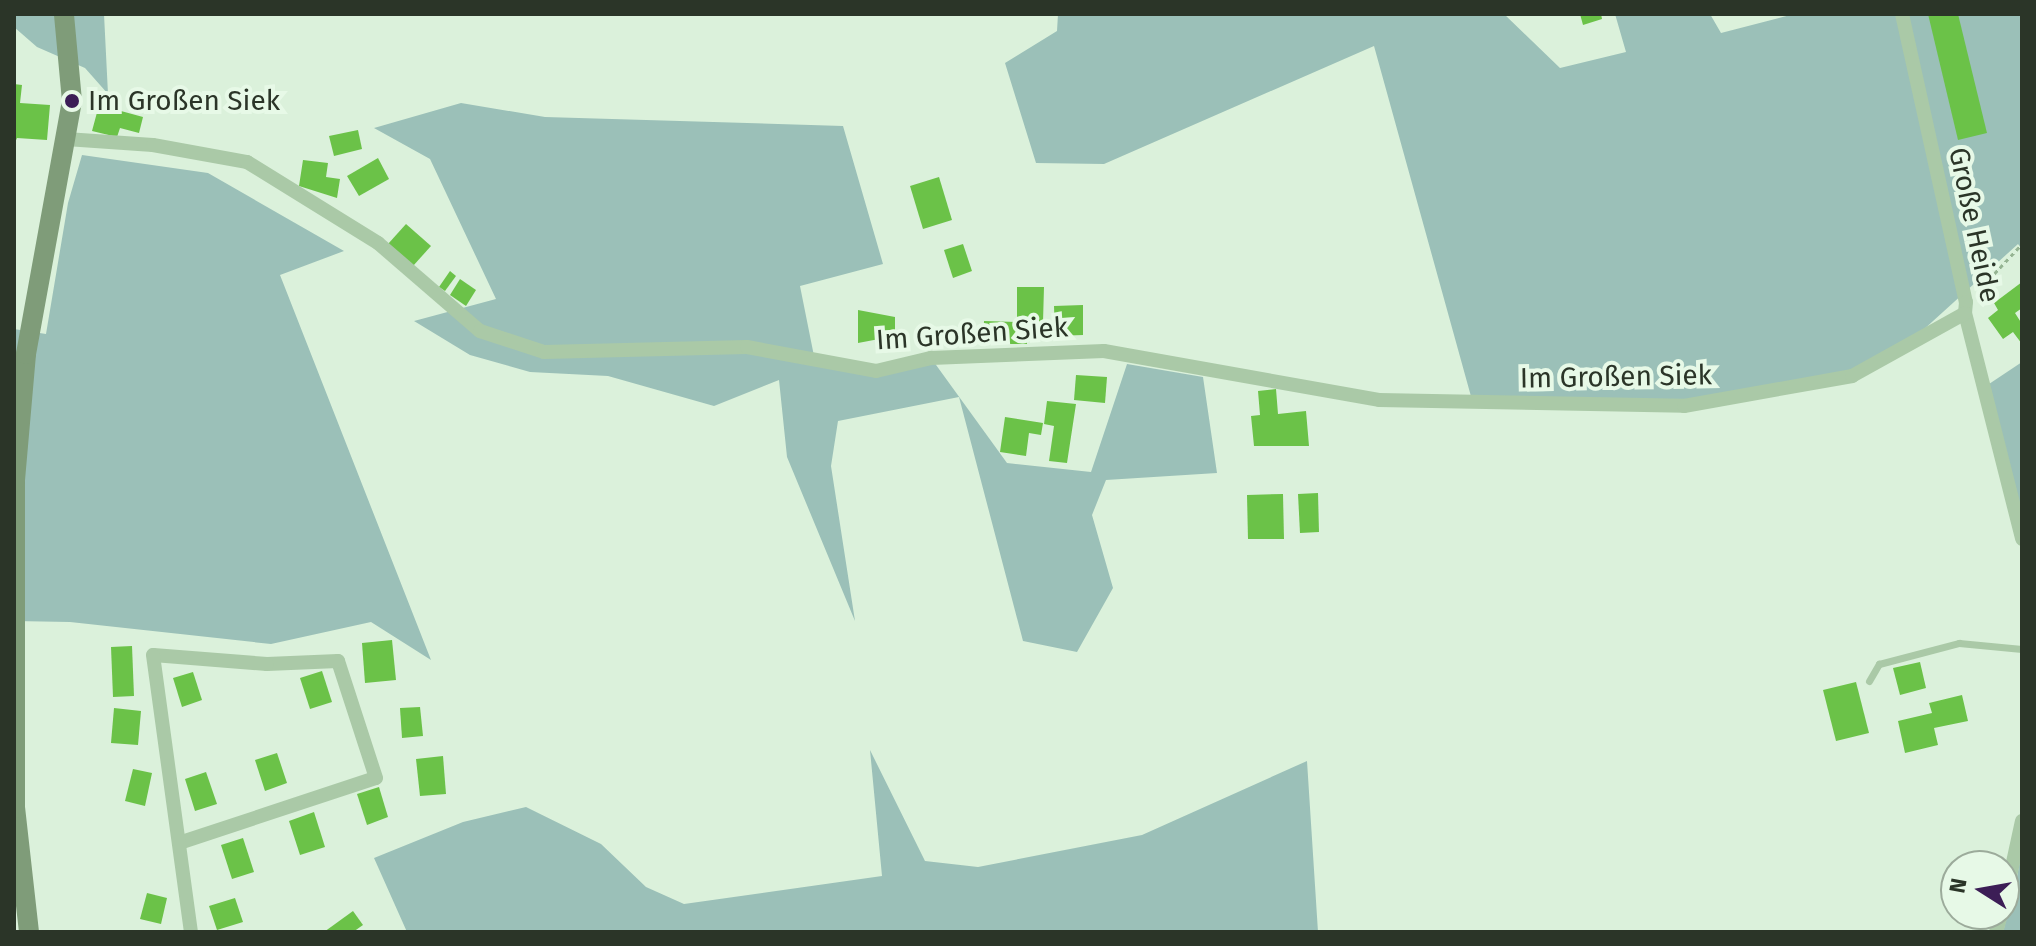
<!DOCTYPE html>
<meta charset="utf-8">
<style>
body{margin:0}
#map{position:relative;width:2036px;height:946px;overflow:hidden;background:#dbf1db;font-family:"Fira Sans",sans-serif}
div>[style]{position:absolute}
.green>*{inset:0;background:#9bc0b8}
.building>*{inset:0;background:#6bc248}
.path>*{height:3px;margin-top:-1.5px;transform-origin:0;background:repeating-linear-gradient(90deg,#95b492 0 4px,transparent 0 8px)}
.service>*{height:7px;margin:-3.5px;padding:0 3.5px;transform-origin:3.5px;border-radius:3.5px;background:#aac9a7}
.minor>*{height:14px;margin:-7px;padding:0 7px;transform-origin:7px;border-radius:7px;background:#aac9a7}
.secondary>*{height:20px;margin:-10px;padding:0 10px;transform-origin:10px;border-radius:10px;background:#7f9c79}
.dots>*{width:22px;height:22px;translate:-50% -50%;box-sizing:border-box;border:4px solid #e7f9e7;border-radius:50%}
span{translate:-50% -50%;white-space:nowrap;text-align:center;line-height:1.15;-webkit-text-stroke:8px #e7f9e7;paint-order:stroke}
.poi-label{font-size:28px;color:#2b3528}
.left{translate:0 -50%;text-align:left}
.street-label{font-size:28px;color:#2b3528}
.frame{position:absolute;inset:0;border:16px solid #2b3528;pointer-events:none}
.north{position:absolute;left:1940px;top:850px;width:80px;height:80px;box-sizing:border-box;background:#e7f9e7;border:2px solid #9cab9b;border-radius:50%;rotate:281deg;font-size:22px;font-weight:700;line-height:32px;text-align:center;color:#2b3528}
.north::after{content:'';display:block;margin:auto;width:28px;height:36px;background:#3c1e56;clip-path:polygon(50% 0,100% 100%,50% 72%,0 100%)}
</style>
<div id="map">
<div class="green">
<i style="clip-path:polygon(14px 14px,104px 14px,108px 94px,85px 68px,37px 47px,14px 27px)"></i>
<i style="clip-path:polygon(1058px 14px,1504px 14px,1560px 68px,1626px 52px,1615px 14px,1710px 14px,1721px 33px,1794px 14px,2022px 14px,2022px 249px,2018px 244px,1911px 341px,1844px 374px,1684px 402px,1472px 400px,1374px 46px,1104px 164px,1036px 163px,1005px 63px,1057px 31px)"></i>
<i style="clip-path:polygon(461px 103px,545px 117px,843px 126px,883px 264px,800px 286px,815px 361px,876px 371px,931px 358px,1007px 463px,1091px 472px,1127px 364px,1203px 377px,1217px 473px,1106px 480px,1092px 515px,1113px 588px,1077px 652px,1023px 641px,959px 397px,838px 421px,831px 466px,855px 621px,787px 457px,779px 380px,714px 406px,608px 376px,530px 372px,470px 355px,414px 321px,496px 299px,430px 159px,374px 128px)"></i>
<i style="clip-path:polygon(82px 155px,208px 173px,344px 251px,280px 275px,431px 660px,371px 622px,271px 644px,70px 622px,14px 621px,14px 329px,46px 334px,68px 203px)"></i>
<i style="clip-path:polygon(2022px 362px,2022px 520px,1986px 386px)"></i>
<i style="clip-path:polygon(870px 750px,925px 861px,978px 867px,1142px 835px,1307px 761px,1318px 932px,407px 932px,374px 858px,463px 822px,526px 807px,601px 844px,646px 887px,684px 904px,882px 876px)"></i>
<i style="clip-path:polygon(2022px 849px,2022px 932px,2003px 932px,2017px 877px)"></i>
</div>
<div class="building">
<i style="clip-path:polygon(1580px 14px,1601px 14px,1602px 19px,1583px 25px)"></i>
<i style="clip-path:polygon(1928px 14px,1958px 14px,1987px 133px,1958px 140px)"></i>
<i style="clip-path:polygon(14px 84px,22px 85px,20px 103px,50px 105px,47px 140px,17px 138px,14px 145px)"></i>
<i style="clip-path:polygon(99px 105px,143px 117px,139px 133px,120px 128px,117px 137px,92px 131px)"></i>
<i style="clip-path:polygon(358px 130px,362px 149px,334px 156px,329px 136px)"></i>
<i style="clip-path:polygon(378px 158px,389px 179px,359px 196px,347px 176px)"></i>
<i style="clip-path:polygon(303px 160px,328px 163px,326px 177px,340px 179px,337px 198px,299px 186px)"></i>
<i style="clip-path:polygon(939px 177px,952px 220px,923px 229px,910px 186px)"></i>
<i style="clip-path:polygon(406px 224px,431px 246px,413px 266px,388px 244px)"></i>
<i style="clip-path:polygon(963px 244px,972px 271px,953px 278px,944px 250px)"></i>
<i style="clip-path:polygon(450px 271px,456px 276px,445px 291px,439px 287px)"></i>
<i style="clip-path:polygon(460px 279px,476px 290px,466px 306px,450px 295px)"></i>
<i style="clip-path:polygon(2022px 282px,2022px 308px,2015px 313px,2022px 324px,2022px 344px,2013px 332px,2003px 339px,1988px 318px,1998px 310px,1994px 303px)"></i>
<i style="clip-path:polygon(1017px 287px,1044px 287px,1043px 322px,1027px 322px,1027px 344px,983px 344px,984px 321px,1017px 322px)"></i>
<i style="clip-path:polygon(1083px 305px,1083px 335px,1055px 336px,1054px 306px)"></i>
<i style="clip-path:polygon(858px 310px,895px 317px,895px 336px,858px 343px)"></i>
<i style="clip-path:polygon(1076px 375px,1107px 377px,1105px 403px,1074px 400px)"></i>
<i style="clip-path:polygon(1276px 389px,1278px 414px,1306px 411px,1309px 446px,1254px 446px,1251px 416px,1260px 415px,1258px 391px)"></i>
<i style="clip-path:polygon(1047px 401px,1076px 404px,1067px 463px,1049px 461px,1054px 426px,1044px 424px)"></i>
<i style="clip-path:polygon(1005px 417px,1043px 423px,1041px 435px,1029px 433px,1026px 456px,1000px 452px)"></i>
<i style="clip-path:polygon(1318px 493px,1319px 532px,1300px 533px,1298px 494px)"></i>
<i style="clip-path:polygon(1283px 494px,1284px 539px,1248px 539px,1247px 495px)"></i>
<i style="clip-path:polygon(392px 640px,396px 680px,365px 683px,362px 643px)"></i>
<i style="clip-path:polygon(132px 646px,134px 696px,113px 697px,111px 647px)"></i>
<i style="clip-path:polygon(1920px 662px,1926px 688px,1900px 695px,1893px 668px)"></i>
<i style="clip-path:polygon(322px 671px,332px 702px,310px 709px,300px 678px)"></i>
<i style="clip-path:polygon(193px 672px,202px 700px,182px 707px,173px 678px)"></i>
<i style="clip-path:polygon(1856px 682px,1869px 733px,1836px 741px,1823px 690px)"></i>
<i style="clip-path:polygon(1962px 695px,1968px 721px,1934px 728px,1938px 745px,1905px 753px,1898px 721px,1932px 713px,1929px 703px)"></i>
<i style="clip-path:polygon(420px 707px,423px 736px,402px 738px,400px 708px)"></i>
<i style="clip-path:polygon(114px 708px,141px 711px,138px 745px,111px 743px)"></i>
<i style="clip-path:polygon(277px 753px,287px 783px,265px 791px,255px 760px)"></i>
<i style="clip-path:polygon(443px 756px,446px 794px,420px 796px,416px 759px)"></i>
<i style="clip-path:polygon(133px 769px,152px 773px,145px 806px,125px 801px)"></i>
<i style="clip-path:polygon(206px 772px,217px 804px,195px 811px,185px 779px)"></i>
<i style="clip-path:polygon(379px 787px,388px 817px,367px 825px,357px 794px)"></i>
<i style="clip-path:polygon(314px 812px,325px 847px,300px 855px,289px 821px)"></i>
<i style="clip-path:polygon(243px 838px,254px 872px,232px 879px,221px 845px)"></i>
<i style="clip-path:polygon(147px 893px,167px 898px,161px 924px,140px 919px)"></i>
<i style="clip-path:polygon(235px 898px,243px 922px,217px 930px,209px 906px)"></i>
<i style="clip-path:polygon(353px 911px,363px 925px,353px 932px,324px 932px)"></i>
</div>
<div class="path">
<i style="left:1978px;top:291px;width:64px;rotate:-46.9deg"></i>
</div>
<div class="service">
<i style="left:1869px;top:681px;width:20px;rotate:-60deg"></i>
<i style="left:1879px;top:664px;width:83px;rotate:-14.7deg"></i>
<i style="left:1959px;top:643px;width:63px;rotate:5.4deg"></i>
</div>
<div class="minor">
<i style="left:1902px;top:14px;width:295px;rotate:77.5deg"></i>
<i style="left:1966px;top:302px;width:11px;rotate:95deg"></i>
<i style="left:1965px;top:313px;width:233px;rotate:75.8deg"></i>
<i style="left:66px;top:139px;width:87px;rotate:3.9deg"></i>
<i style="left:153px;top:145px;width:96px;rotate:10.3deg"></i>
<i style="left:247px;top:162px;width:154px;rotate:31.7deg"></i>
<i style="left:378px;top:243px;width:135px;rotate:40.8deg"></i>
<i style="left:480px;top:331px;width:67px;rotate:18.2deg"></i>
<i style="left:544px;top:352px;width:203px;rotate:-1.4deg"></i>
<i style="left:747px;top:347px;width:131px;rotate:10.5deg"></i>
<i style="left:876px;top:371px;width:57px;rotate:-13.3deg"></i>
<i style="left:931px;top:358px;width:173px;rotate:-2.3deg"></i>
<i style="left:1104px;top:351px;width:279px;rotate:10.1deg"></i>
<i style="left:1379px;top:400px;width:305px;rotate:1.1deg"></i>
<i style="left:1684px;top:406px;width:171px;rotate:-10.1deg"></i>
<i style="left:1852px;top:376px;width:129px;rotate:-29.1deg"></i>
<i style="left:179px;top:843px;width:207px;rotate:-18.3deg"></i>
<i style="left:376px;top:778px;width:123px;rotate:-108deg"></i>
<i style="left:338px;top:661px;width:71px;rotate:177.6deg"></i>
<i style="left:267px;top:664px;width:114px;rotate:-175.5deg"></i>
<i style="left:153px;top:655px;width:280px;rotate:82.2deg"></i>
<i style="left:2004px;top:904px;width:85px;rotate:-77.8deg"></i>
<i style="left:1996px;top:932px;width:19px;rotate:-74deg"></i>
</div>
<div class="secondary">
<i style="left:29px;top:932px;width:125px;rotate:-96.4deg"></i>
<i style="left:15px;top:808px;width:328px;rotate:-90deg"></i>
<i style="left:15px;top:480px;width:126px;rotate:-85deg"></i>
<i style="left:26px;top:354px;width:257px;rotate:-79.7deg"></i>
<i style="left:72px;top:101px;width:87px;rotate:-95.3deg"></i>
</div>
<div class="dots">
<i style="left:72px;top:101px;background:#3c1e56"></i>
</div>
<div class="poi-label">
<span class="left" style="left:88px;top:101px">Im Großen Siek</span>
</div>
<div class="street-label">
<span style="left:1974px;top:225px;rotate:78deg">Große Heide</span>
<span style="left:972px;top:334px;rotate:-4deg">Im Großen Siek</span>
<span style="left:1616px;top:377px;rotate:-1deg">Im Großen Siek</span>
</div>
<div class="frame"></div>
<div class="north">N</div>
</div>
